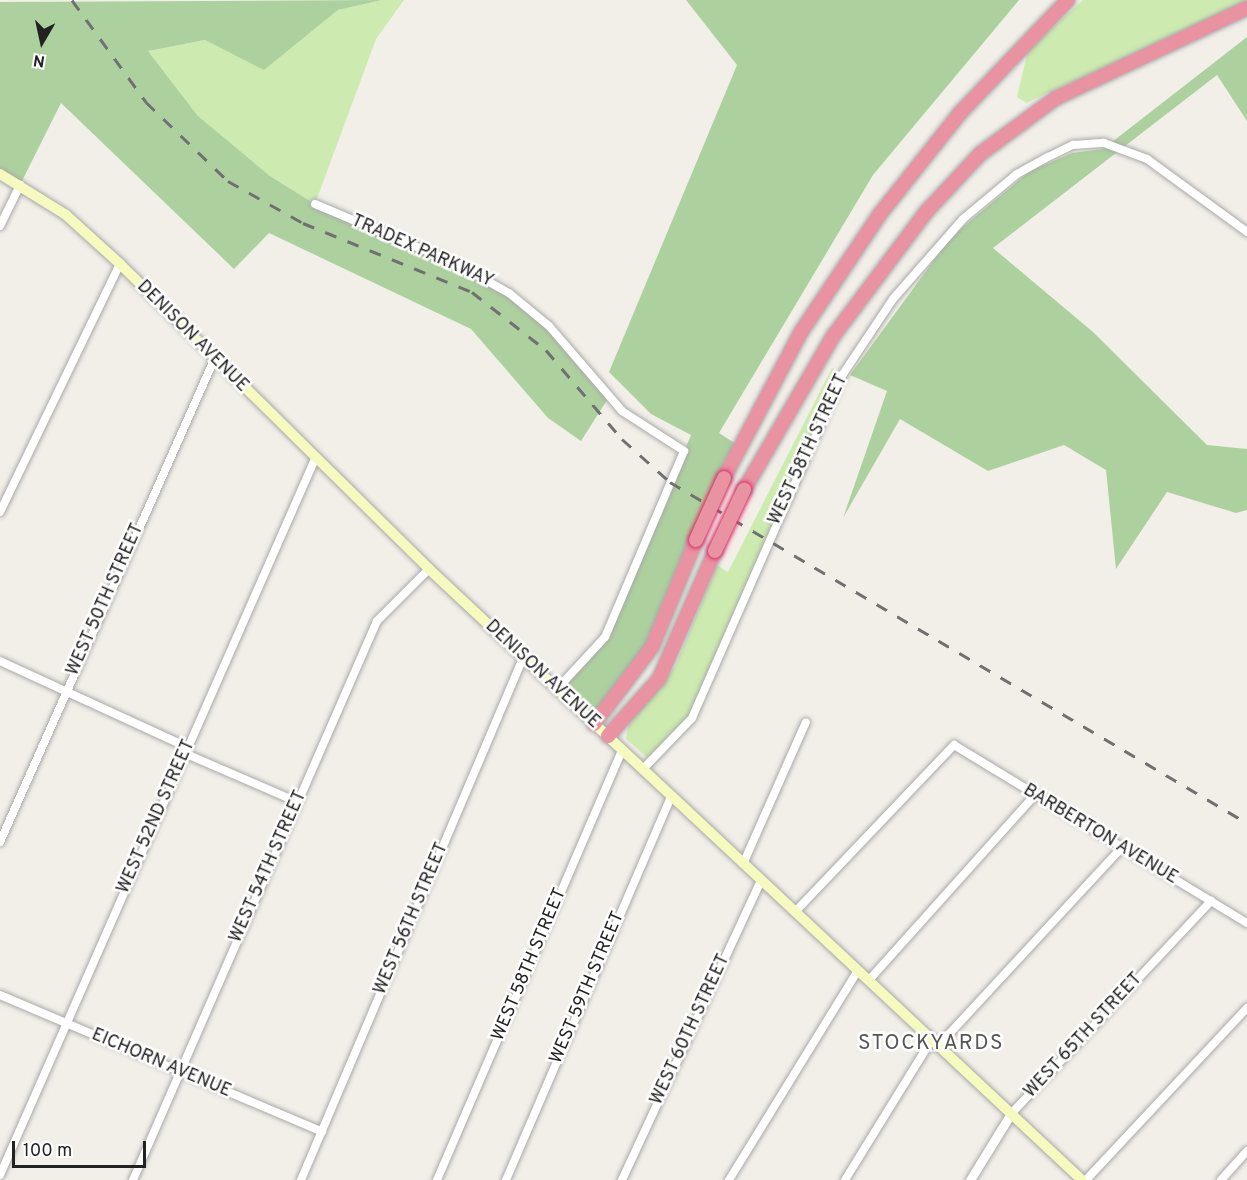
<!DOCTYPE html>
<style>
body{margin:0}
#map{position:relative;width:1247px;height:1180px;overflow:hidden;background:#f2efe9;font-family:Overpass,sans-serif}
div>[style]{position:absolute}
.grass>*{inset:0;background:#cdebb0}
.forest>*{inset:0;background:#add19e}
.roads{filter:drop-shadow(0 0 2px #a9a9a9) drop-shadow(0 0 2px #a9a9a9)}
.minor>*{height:8px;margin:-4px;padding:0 4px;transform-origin:4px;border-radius:4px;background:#fff}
.tertiary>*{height:9px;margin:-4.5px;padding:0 4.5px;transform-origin:4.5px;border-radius:4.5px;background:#fff}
.secondary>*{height:10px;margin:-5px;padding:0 5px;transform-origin:5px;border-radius:5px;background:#f7fabf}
.motorway>*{height:14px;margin:-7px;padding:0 7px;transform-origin:7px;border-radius:7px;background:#e892a2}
.rail>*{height:3px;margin-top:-1.5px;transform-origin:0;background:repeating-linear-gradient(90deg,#707070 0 12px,transparent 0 24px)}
.bridges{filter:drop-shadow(0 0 2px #dc2a67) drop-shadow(0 0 2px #dc2a67)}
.motorway-bridge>*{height:14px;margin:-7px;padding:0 7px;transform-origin:7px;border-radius:7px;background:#e892a2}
span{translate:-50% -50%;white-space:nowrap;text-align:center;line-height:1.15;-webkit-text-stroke:5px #fff;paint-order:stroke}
.street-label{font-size:18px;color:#222}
.quarter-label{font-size:21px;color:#555;letter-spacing:1.5px}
.north{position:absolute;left:12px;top:12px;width:60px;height:60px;-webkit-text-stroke:4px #fff;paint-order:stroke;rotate:189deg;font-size:16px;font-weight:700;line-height:24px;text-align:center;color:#222}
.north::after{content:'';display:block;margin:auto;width:21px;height:27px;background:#222;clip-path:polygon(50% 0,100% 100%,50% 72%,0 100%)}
.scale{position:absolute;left:12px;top:1141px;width:134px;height:27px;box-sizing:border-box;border:3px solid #222;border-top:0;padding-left:8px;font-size:18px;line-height:21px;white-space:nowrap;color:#222;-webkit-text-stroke:4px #fff;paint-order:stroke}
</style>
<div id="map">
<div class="grass">
<i style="clip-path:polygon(382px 0,404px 0,376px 39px,315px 204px,270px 176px,198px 116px,148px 51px,205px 40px,265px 69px,338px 10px)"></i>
<i style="clip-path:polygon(1083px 0,1247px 0,1247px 2px,1026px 103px,1017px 97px,1028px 50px)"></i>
<i style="clip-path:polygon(832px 368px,839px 372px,688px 718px,649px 759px,626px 739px,628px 726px,675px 667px,717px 565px,728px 572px)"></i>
</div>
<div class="forest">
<i style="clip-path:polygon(382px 0,338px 10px,264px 70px,205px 40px,148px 51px,198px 116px,270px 176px,315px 204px,480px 274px,549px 326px,609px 397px,581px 441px,548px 418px,471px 329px,269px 233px,234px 269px,61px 103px,20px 185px,0 174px,0 2px)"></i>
<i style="clip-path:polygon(686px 0,1019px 0,873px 175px,719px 433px,739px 446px,660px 629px,594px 724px,557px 689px,605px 637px,691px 435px,651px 414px,609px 372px,737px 65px)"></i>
<i style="clip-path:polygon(1247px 37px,1247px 121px,1217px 75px,993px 248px,1093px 332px,1207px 445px,1247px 449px,1247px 510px,1236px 513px,1167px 492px,1116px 569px,1106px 470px,1064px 445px,988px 471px,900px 419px,843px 518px,887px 391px,850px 375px,951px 237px,1030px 171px,1072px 153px,1103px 149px)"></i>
</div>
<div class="roads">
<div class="minor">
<i style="left:315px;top:204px;width:152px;rotate:22.9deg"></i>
<i style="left:455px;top:263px;width:62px;rotate:29.1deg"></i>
<i style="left:509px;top:293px;width:52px;rotate:39.5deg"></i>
<i style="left:549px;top:326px;width:112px;rotate:49.3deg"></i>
<i style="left:622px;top:411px;width:74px;rotate:32.8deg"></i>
<i style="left:684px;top:451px;width:202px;rotate:113deg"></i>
<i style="left:605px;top:637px;width:71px;rotate:132.7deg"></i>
<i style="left:0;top:226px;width:46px;rotate:-64deg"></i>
<i style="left:0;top:512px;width:276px;rotate:-64.2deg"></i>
<i style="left:0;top:661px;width:206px;rotate:24.7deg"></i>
<i style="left:184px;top:753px;width:123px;rotate:23.4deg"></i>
<i style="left:643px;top:769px;width:71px;rotate:-46.1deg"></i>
<i style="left:692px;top:718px;width:376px;rotate:-66.3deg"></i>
<i style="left:843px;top:374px;width:90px;rotate:-56.3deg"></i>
<i style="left:893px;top:299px;width:106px;rotate:-48.8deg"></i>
<i style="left:963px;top:219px;width:70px;rotate:-39.8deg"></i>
<i style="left:1017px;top:174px;width:35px;rotate:-29deg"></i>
<i style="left:1048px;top:157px;width:28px;rotate:-26deg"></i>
<i style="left:1073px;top:145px;width:31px;rotate:-4deg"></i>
<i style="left:1104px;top:143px;width:46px;rotate:20.4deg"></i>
<i style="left:1147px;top:159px;width:124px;rotate:36.1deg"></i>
<i style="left:0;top:842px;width:527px;rotate:-66.06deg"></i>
<i style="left:743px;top:864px;width:155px;rotate:-66.1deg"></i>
<i style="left:795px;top:912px;width:231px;rotate:-46.4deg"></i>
<i style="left:954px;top:745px;width:343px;rotate:31.3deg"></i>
<i style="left:869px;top:980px;width:246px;rotate:-48.1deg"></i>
<i style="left:0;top:995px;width:350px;rotate:23deg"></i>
<i style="left:937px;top:1047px;width:272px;rotate:-47.2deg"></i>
<i style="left:1010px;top:1115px;width:294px;rotate:-46.8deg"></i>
<i style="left:0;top:1175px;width:782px;rotate:-66.25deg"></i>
<i style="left:133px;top:1180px;width:610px;rotate:-66.42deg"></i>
<i style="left:377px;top:621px;width:74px;rotate:-45deg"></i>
<i style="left:301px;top:1180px;width:567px;rotate:-66.96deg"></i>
<i style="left:437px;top:1180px;width:468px;rotate:-66.7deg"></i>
<i style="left:506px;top:1180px;width:418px;rotate:-66.7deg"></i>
<i style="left:622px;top:1180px;width:331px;rotate:-65.1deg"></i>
<i style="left:729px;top:1180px;width:246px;rotate:-58.4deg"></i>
<i style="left:845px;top:1180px;width:163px;rotate:-58.3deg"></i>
<i style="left:1086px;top:1180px;width:236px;rotate:-46.9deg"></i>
<i style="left:1221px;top:1180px;width:39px;rotate:-48deg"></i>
</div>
<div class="tertiary">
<i style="left:970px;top:1180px;width:76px;rotate:-58.4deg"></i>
</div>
<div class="secondary">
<i style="left:0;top:174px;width:78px;rotate:31.8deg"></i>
<i style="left:66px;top:215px;width:73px;rotate:42.2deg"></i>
<i style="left:120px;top:264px;width:434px;rotate:44.6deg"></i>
<i style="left:429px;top:569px;width:894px;rotate:43.1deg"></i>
</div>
<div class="motorway">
<i style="left:724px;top:478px;width:165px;rotate:-62.2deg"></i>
<i style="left:801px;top:332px;width:142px;rotate:-56.2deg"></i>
<i style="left:880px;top:214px;width:129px;rotate:-51.6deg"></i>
<i style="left:960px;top:113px;width:156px;rotate:-46.3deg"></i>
<i style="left:744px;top:490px;width:179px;rotate:-59.9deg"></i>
<i style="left:834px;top:335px;width:154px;rotate:-53.2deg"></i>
<i style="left:926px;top:212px;width:79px;rotate:-47deg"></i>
<i style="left:980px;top:154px;width:94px;rotate:-36.4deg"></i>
<i style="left:1056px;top:98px;width:211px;rotate:-25.2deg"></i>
<i style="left:594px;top:724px;width:96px;rotate:-53deg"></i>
<i style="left:652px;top:647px;width:116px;rotate:-67.6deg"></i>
<i style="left:608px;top:736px;width:76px;rotate:-48.2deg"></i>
<i style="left:659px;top:679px;width:140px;rotate:-66.4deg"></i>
</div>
</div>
<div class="rail">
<i style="left:72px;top:0;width:126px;rotate:54deg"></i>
<i style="left:146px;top:102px;width:114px;rotate:43.9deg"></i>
<i style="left:228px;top:181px;width:86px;rotate:29.2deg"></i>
<i style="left:303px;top:223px;width:183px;rotate:22.2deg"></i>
<i style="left:472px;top:292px;width:94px;rotate:38.1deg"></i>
<i style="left:546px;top:350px;width:117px;rotate:49.5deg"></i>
<i style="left:622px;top:439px;width:64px;rotate:41.9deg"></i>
<i style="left:670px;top:482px;width:670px;rotate:30.58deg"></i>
</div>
<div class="bridges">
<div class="motorway-bridge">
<i style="left:696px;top:540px;width:68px;rotate:-65.7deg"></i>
<i style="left:715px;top:551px;width:68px;rotate:-64.6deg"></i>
</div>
</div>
<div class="street-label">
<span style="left:422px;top:252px;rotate:24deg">TRADEX PARKWAY</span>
<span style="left:192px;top:337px;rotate:45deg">DENISON AVENUE</span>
<span style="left:809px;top:450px;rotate:-65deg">WEST 58TH STREET</span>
<span style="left:106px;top:600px;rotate:-66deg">WEST 50TH STREET</span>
<span style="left:542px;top:675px;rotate:43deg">DENISON AVENUE</span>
<span style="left:157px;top:817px;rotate:-66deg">WEST 52ND STREET</span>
<span style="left:1100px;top:835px;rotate:31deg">BARBERTON AVENUE</span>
<span style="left:269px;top:867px;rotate:-66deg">WEST 54TH STREET</span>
<span style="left:412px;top:919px;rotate:-67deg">WEST 56TH STREET</span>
<span style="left:530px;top:965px;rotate:-67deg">WEST 58TH STREET</span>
<span style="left:588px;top:988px;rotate:-67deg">WEST 59TH STREET</span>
<span style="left:691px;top:1030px;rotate:-65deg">WEST 60TH STREET</span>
<span style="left:1084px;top:1036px;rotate:-47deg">WEST 65TH STREET</span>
<span style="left:161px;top:1064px;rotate:23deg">EICHORN AVENUE</span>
</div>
<div class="quarter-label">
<span style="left:931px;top:1044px">STOCKYARDS</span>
</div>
<div class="north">N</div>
<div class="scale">100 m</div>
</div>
